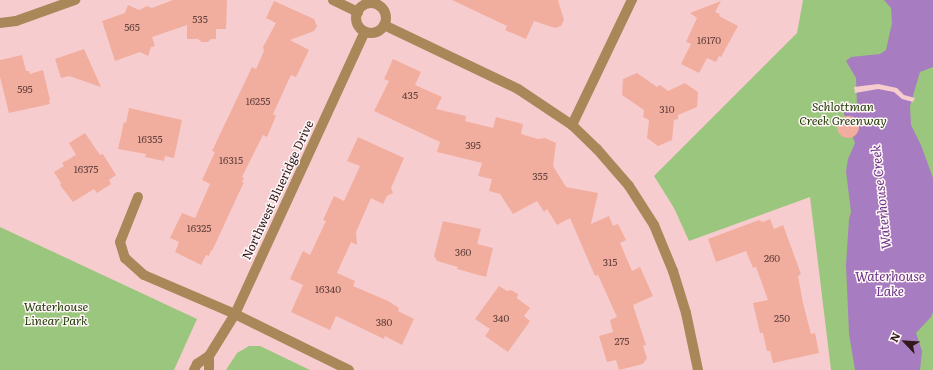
<!DOCTYPE html>
<style>
body{margin:0}
#map{position:relative;width:933px;height:370px;overflow:hidden;background:#f7cccf;font-family:Literata,serif}
div>[style]{position:absolute}
.green>*{inset:0;background:#9bc67e}
.water>*{inset:0;background:#a87cc0}
.pier>*{inset:0;background:#f7cccf}
.building>*{inset:0;background:#f1ae9e}
.round{border-radius:50%}
.minor>*{height:10px;margin:-5px;padding:0 5px;transform-origin:5px;border-radius:5px;background:#aa8758}
.minor>.ring{margin:-5px;padding:0;box-sizing:content-box;background:none;border:10px solid #aa8758;border-radius:50%}
span{translate:-50% -50%;white-space:nowrap;text-align:center;line-height:1.15;-webkit-text-stroke:3px #fff7f7;paint-order:stroke}
.number-label{font-size:10px;color:#623e3c}
.number-label span{-webkit-text-stroke-width:0}
.park-label{font-size:12px;color:#1d3802;font-style:italic}
.street-label{font-size:12px;color:#32181b}
.water-label{font-size:13px;color:#6b3486;font-style:italic}
.north{position:absolute;left:885px;top:322px;width:40px;height:40px;-webkit-text-stroke:3px #fff7f7;paint-order:stroke;rotate:295deg;font-size:11px;font-weight:700;line-height:16px;text-align:center;color:#32181b}
.north::after{content:'';display:block;margin:auto;width:14px;height:18px;background:#32181b;clip-path:polygon(50% 0,100% 100%,50% 72%,0 100%)}
</style>
<div id="map">
<div class="green">
<i style="clip-path:polygon(803px 0,933px 0,933px 370px,831px 370px,810px 197px,689px 241px,674px 208px,654px 176px,797px 33px)"></i>
<i style="clip-path:polygon(0 227px,197px 319px,174px 370px,0 370px)"></i>
<i style="clip-path:polygon(249px 346px,260px 346px,310px 370px,226px 370px,237px 353px)"></i>
</div>
<div class="water">
<i style="clip-path:polygon(884px 0,933px 0,933px 67px,920px 72px,910px 106px,911px 125px,921px 145px,933px 178px,933px 312px,931px 317px,916px 333px,922px 351px,920px 370px,855px 370px,849px 334px,846px 265px,849px 219px,851px 212px,846px 171px,848px 159px,855px 143px,843px 111px,857px 105px,856px 78px,846px 61px,851px 57px,880px 54px,886px 50px,892px 23px,891px 8px)"></i>
</div>
<div class="pier">
<i style="clip-path:polygon(878px 84px,897px 88px,904px 95px,915px 98px,913px 102px,902px 99px,894px 92px,878px 89px,855px 93px,854px 87px)"></i>
</div>
<div class="building">
<i style="clip-path:polygon(173px 0,227px 0,226px 29px,216px 29px,216px 39px,211px 39px,208px 42px,202px 42px,198px 39px,187px 39px,187px 25px,152px 37px,155px 46px,151px 47px,148px 56px,140px 52px,115px 61px,102px 21px,125px 13px,128px 5px,139px 10px,147px 6px,152px 8px)"></i>
<i style="clip-path:polygon(452px 0,558px 0,564px 20px,561px 26px,555px 28px,534px 21px,526px 39px,505px 30px,507px 26px)"></i>
<i style="clip-path:polygon(274px 1px,314px 19px,317px 26px,314px 31px,290px 40px,309px 50px,296px 77px,291px 75px,273px 114px,276px 116px,267px 137px,263px 135px,242px 177px,244px 178px,242px 182px,244px 182px,212px 251px,211px 250px,209px 256px,206px 255px,201px 265px,175px 252px,179px 242px,170px 238px,182px 213px,195px 218px,210px 184px,202px 180px,215px 152px,212px 151px,252px 67px,256px 69px,264px 51px,263px 47px,276px 23px,266px 18px)"></i>
<i style="clip-path:polygon(721px 1px,715px 12px,720px 14px,719px 16px,738px 26px,721px 57px,719px 56px,716px 62px,707px 58px,699px 73px,681px 64px,691px 44px,686px 42px,697px 18px,690px 13px)"></i>
<i style="clip-path:polygon(84px 49px,101px 87px,69px 76px,61px 78px,55px 59px)"></i>
<i style="clip-path:polygon(22px 55px,26px 71px,29px 71px,30px 74px,43px 70px,50px 100px,49px 101px,50px 104px,9px 113px,0 77px,0 60px)"></i>
<i style="clip-path:polygon(393px 59px,421px 72px,415px 85px,442px 97px,436px 109px,466px 116px,465px 121px,493px 128px,496px 117px,523px 124px,521px 134px,538px 139px,545px 138px,556px 143px,553px 166px,566px 187px,598px 193px,591px 224px,609px 216px,613px 226px,618px 224px,626px 240px,620px 243px,632px 271px,640px 267px,653px 296px,633px 305px,646px 345px,643px 346px,647px 358px,643px 364px,619px 370px,616px 360px,607px 362px,599px 336px,613px 332px,610px 320px,617px 317px,598px 275px,595px 276px,570px 218px,557px 225px,547px 209px,544px 212px,537px 201px,513px 214px,500px 194px,489px 191px,492px 179px,478px 176px,482px 163px,437px 152px,440px 142px,374px 111px,389px 81px,384px 79px)"></i>
<i style="clip-path:polygon(637px 73px,657px 87px,660px 85px,668px 91px,685px 83px,698px 92px,697px 107px,678px 115px,678px 119px,674px 120px,672px 140px,658px 146px,647px 138px,649px 120px,643px 117px,644px 110px,622px 95px,623px 79px)"></i>
<i style="clip-path:polygon(129px 108px,182px 120px,174px 158px,165px 156px,164px 161px,145px 157px,146px 154px,118px 149px,124px 122px,126px 123px)"></i>
<i class="round" style="left:837px;top:116px;width:22px;height:22px"></i>
<i style="clip-path:polygon(85px 133px,100px 155px,103px 154px,116px 175px,109px 180px,111px 184px,97px 193px,94px 189px,73px 202px,60px 185px,61px 183px,54px 172px,64px 166px,62px 163px,76px 155px,69px 143px)"></i>
<i style="clip-path:polygon(358px 137px,404px 158px,391px 188px,393px 193px,387px 196px,383px 204px,371px 198px,356px 232px,357px 245px,351px 242px,337px 273px,355px 281px,353px 286px,388px 301px,399px 308px,398px 311px,414px 319px,402px 345px,385px 336px,384px 339px,336px 316px,330px 330px,291px 312px,303px 285px,290px 279px,303px 251px,310px 255px,326px 221px,323px 220px,334px 196px,344px 201px,360px 166px,347px 161px)"></i>
<i style="clip-path:polygon(770px 219px,774px 229px,783px 225px,801px 274px,798px 276px,803px 303px,811px 334px,815px 333px,819px 353px,773px 363px,770px 351px,767px 351px,763px 333px,760px 333px,753px 303px,768px 300px,756px 267px,753px 268px,746px 251px,716px 262px,708px 239px,759px 220px,763px 222px)"></i>
<i style="clip-path:polygon(443px 221px,481px 229px,477px 244px,493px 248px,486px 277px,457px 269px,458px 267px,437px 261px,434px 256px)"></i>
<i style="clip-path:polygon(499px 286px,507px 291px,511px 290px,518px 294px,517px 298px,530px 308px,524px 316px,530px 321px,508px 352px,485px 336px,490px 329px,475px 319px)"></i>
</div>
<div class="minor">
<i style="left:333px;top:0;width:28px;rotate:26deg"></i>
<i class="ring" style="left:356px;top:3px;width:20px;height:20px"></i>
<i style="left:0;top:23px;width:16px;rotate:-7deg"></i>
<i style="left:16px;top:21px;width:63px;rotate:-19.6deg"></i>
<i style="left:384px;top:25px;width:148px;rotate:25.5deg"></i>
<i style="left:518px;top:89px;width:65px;rotate:33.7deg"></i>
<i style="left:572px;top:125px;width:35px;rotate:44deg"></i>
<i style="left:597px;top:149px;width:49px;rotate:49.1deg"></i>
<i style="left:629px;top:186px;width:46px;rotate:57.3deg"></i>
<i style="left:654px;top:225px;width:50px;rotate:67.6deg"></i>
<i style="left:673px;top:271px;width:44px;rotate:72.8deg"></i>
<i style="left:686px;top:313px;width:58px;rotate:78.1deg"></i>
<i style="left:572px;top:125px;width:139px;rotate:-64.4deg"></i>
<i style="left:138px;top:197px;width:48px;rotate:111.8deg"></i>
<i style="left:120px;top:242px;width:17px;rotate:73deg"></i>
<i style="left:125px;top:258px;width:25px;rotate:42deg"></i>
<i style="left:144px;top:275px;width:99px;rotate:23.2deg"></i>
<i style="left:235px;top:314px;width:127px;rotate:26.2deg"></i>
<i style="left:209px;top:356px;width:14px;rotate:90deg"></i>
<i style="left:194px;top:370px;width:7px;rotate:-63deg"></i>
<i style="left:197px;top:364px;width:14px;rotate:-34deg"></i>
<i style="left:209px;top:356px;width:49px;rotate:-58.2deg"></i>
<i style="left:235px;top:314px;width:311px;rotate:-65.3deg"></i>
</div>
<div class="number-label">
<span style="left:200px;top:19px">535</span>
<span style="left:132px;top:27px">565</span>
<span style="left:709px;top:40px">16170</span>
<span style="left:25px;top:89px">595</span>
<span style="left:410px;top:95px">435</span>
<span style="left:258px;top:101px">16255</span>
<span style="left:667px;top:109px">310</span>
<span style="left:150px;top:139px">16355</span>
<span style="left:473px;top:145px">395</span>
<span style="left:231px;top:160px">16315</span>
<span style="left:86px;top:169px">16375</span>
<span style="left:540px;top:176px">355</span>
<span style="left:199px;top:228px">16325</span>
<span style="left:463px;top:252px">360</span>
<span style="left:772px;top:258px">260</span>
<span style="left:610px;top:262px">315</span>
<span style="left:328px;top:289px">16340</span>
<span style="left:501px;top:318px">340</span>
<span style="left:782px;top:318px">250</span>
<span style="left:384px;top:322px">380</span>
<span style="left:622px;top:341px">275</span>
</div>
<div class="park-label">
<span style="left:843px;top:114px">Schlottman<br>Creek Greenway</span>
<span style="left:56px;top:314px">Waterhouse<br>Linear Park</span>
</div>
<div class="street-label">
<span style="left:278px;top:190px;rotate:-65deg">Northwest Blueridge Drive</span>
</div>
<div class="water-label">
<span style="left:881px;top:197px;rotate:-96deg">Waterhouse Creek</span>
<span style="left:890px;top:284px">Waterhouse<br>Lake</span>
</div>
<div class="north">N</div>
</div>
